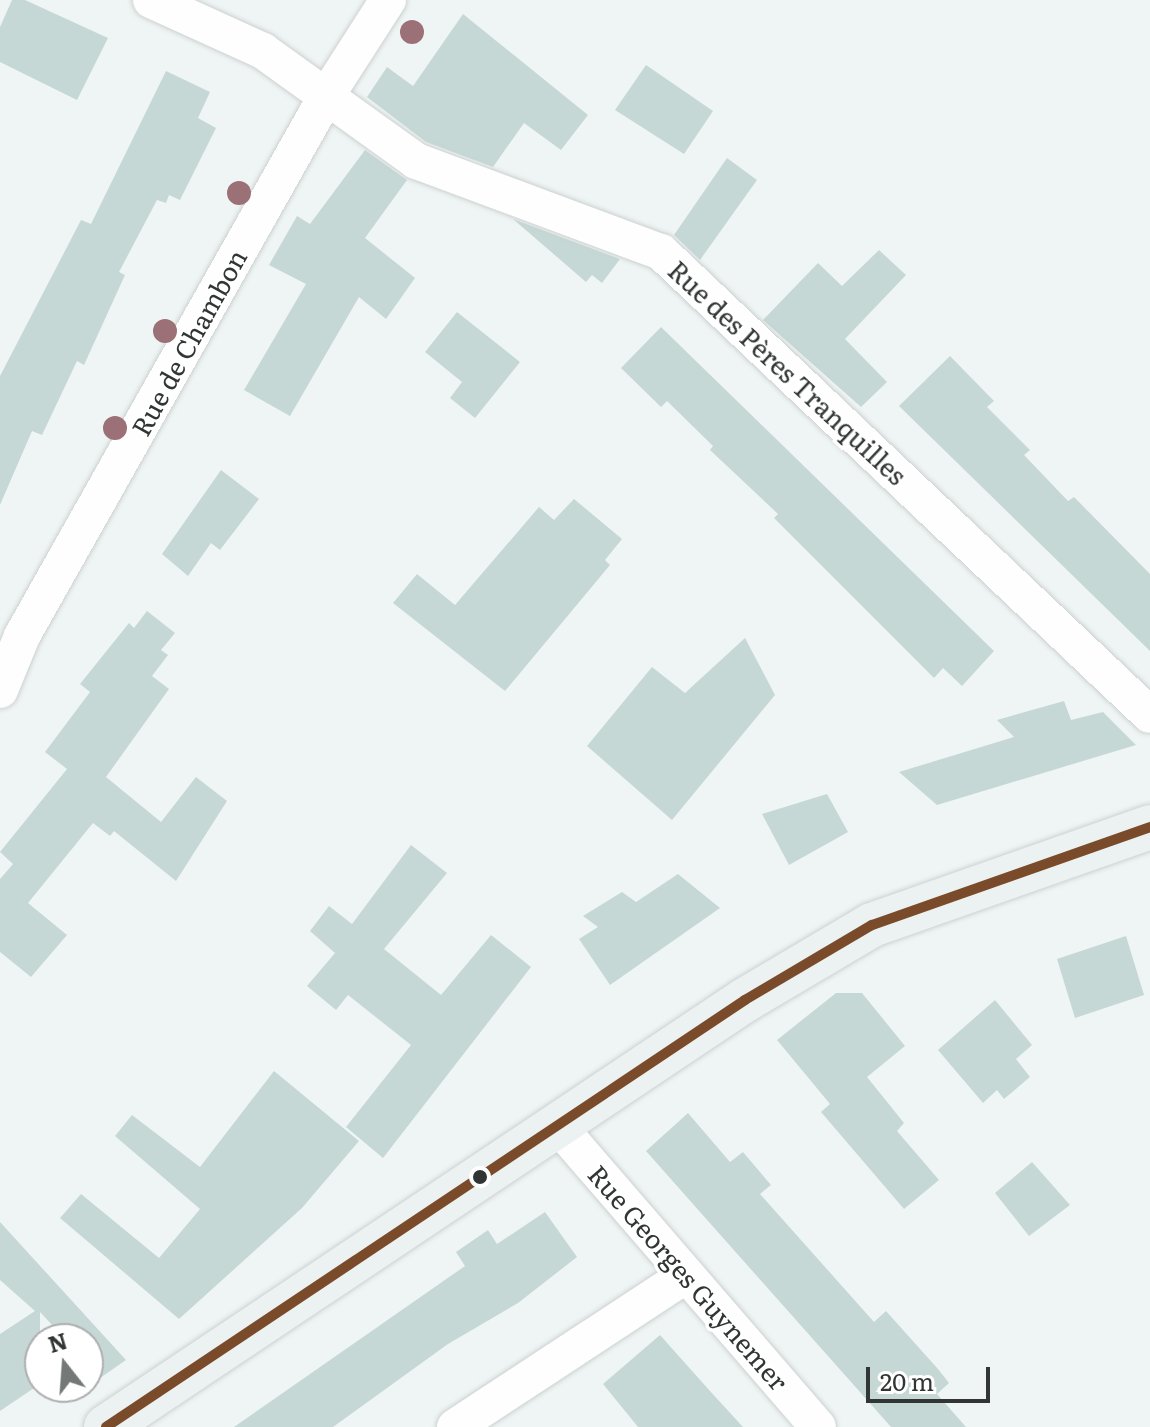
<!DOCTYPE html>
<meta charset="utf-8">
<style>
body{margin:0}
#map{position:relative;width:1150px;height:1427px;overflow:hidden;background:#eff5f4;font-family:Literata,serif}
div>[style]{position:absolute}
.building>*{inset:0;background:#c5d8d6}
.roads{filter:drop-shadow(0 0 2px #ccd1d0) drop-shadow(0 0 2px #ccd1d0)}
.street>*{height:36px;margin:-18px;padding:0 18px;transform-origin:18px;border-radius:18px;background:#fdfefd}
.secondary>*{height:44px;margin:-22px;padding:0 22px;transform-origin:22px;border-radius:22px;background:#ecf1f1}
.bus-1>*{height:10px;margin:-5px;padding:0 5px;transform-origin:5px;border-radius:5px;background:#7a4b2a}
.trees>*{width:24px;height:24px;margin:-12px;border-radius:50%;background:#9b7076}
.dots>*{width:22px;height:22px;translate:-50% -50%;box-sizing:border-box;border:4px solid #fff;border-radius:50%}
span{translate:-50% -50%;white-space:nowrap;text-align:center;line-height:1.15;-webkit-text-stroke:7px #fff;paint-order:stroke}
.street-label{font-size:26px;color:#313635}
.north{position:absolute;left:24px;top:1323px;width:80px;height:80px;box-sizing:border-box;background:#fff;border:2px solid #adafae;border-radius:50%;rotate:343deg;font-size:22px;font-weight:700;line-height:32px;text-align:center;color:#313635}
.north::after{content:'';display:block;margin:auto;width:28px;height:36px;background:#747978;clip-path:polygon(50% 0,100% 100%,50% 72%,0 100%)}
.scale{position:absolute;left:866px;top:1367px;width:124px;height:36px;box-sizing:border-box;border:4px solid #313635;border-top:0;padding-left:10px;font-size:24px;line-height:28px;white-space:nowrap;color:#313635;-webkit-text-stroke:6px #fff;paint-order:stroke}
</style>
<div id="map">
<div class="building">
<i style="clip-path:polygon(12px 0,25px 0,108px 38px,77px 100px,0 62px,0 27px)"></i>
<i style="clip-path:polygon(463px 14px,588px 115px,561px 150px,524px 123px,493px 167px,426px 142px,367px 97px,387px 67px,413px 86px)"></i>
<i style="clip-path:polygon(646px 65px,713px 111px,684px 154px,615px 110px)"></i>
<i style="clip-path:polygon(166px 71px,210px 92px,198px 118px,216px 128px,180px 200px,169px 195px,166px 203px,157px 200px,119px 272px,125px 275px,84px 365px,77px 361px,42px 435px,32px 431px,0 505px,0 376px,81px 220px,91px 224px)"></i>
<i style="clip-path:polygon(365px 150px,407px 180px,365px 238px,415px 278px,386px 319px,359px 297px,290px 416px,244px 390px,306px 284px,269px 265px,297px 216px,310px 224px)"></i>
<i style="clip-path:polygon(727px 158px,757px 180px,700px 260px,674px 235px)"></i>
<i style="clip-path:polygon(513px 219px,620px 259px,602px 283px,592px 275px,586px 282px)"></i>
<i style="clip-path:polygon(879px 250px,906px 275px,845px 339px,887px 382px,861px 407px,763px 320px,818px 263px,842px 286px)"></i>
<i style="clip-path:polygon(457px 312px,520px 362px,475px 418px,450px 398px,462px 382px,425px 352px)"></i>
<i style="clip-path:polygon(661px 327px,994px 651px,962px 686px,943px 668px,934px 678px,774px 518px,778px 514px,710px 450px,713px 446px,667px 401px,661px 407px,621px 368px)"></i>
<i style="clip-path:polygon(950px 356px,994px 401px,987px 407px,1030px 450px,1024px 455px,1068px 501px,1074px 497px,1150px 574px,1150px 651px,899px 406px)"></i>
<i style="clip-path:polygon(221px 470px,259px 499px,220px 550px,211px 543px,188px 576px,162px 554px)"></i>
<i style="clip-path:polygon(574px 499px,622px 539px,605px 560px,610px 565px,505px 691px,393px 603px,417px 574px,455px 605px,539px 507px,554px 520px)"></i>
<i style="clip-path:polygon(147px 611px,175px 633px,161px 650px,168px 655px,152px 676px,169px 689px,106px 777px,161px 822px,196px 777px,227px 801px,176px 881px,114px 831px,110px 836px,93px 823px,28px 903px,67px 935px,31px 977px,0 952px,0 879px,13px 864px,0 852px,67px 769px,45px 752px,90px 692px,80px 684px,129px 623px,134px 628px)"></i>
<i style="clip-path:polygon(745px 638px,775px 695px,672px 820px,587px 746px,652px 667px,685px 693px)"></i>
<i style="clip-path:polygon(1064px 701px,1071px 720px,1103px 712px,1136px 745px,937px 805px,899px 772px,1014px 737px,997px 720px)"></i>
<i style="clip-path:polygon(827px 794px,848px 832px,789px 865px,762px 814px)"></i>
<i style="clip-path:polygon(411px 845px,447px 873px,384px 949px,441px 995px,491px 935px,531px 967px,383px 1158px,346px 1127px,411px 1045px,348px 995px,336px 1010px,307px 986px,335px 953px,310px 931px,329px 906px,352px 924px)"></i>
<i style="clip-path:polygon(678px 874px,720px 908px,610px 985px,579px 939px,598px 927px,583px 916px,622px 892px,636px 902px)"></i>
<i style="clip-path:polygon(1126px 936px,1144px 995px,1075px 1018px,1057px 959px)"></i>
<i style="clip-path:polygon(836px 993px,862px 993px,905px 1046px,867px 1077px,904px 1123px,897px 1131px,939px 1180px,904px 1209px,821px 1112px,830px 1104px,777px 1040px)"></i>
<i style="clip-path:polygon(995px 1000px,1032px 1045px,1016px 1059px,1030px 1077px,1004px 1099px,997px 1090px,983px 1103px,938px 1050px)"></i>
<i style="clip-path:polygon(274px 1071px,359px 1141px,302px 1208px,179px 1319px,60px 1218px,81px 1194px,159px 1258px,200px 1209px,115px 1136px,132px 1115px,200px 1167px)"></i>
<i style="clip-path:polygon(688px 1113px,730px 1162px,743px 1152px,771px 1185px,760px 1194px,874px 1322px,886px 1311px,938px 1369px,949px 1383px,937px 1394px,966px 1427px,891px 1427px,716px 1230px,646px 1151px)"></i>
<i style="clip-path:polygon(1032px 1162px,1070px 1205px,1029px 1236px,995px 1193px)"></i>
<i style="clip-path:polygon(545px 1212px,577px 1257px,518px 1303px,448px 1344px,333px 1427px,234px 1427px,465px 1266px,456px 1252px,488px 1230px,497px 1244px)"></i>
<i style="clip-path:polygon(0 1222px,126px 1360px,100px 1378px,88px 1365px,88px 1339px,65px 1339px,40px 1312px,40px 1384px,0 1411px,0 1334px,35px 1311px,0 1280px)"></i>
<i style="clip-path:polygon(660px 1335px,710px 1391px,743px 1427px,638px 1427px,603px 1384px)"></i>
</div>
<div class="roads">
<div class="street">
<i style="left:151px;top:0;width:123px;rotate:24.5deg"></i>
<i style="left:263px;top:51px;width:188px;rotate:35.7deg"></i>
<i style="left:416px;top:161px;width:261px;rotate:20.4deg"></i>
<i style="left:661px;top:252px;width:673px;rotate:43.44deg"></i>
<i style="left:0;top:690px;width:58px;rotate:-67.8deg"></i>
<i style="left:22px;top:636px;width:621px;rotate:-60.59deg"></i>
<i style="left:327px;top:95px;width:113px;rotate:-57.3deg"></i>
<i style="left:559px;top:1127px;width:396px;rotate:49.2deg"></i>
<i style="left:455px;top:1427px;width:275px;rotate:-33.3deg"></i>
</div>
<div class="secondary">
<i style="left:106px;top:1427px;width:769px;rotate:-33.75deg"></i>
<i style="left:745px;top:1000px;width:147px;rotate:-30.6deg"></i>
<i style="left:872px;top:925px;width:295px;rotate:-19.4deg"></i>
</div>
</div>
<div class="bus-1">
<i style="left:106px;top:1427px;width:769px;rotate:-33.75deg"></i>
<i style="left:745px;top:1000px;width:147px;rotate:-30.6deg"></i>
<i style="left:872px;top:925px;width:295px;rotate:-19.4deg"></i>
</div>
<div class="trees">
<i style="left:412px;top:32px"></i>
<i style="left:239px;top:193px"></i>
<i style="left:165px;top:331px"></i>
<i style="left:115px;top:428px"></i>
</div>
<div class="dots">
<i style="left:480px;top:1177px;background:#313635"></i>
</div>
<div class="street-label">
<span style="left:188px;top:342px;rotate:-61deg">Rue de Chambon</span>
<span style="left:788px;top:372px;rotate:43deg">Rue des Pères Tranquilles</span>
<span style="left:689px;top:1277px;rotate:49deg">Rue Georges Guynemer</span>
</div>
<div class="north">N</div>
<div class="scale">20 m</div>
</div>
